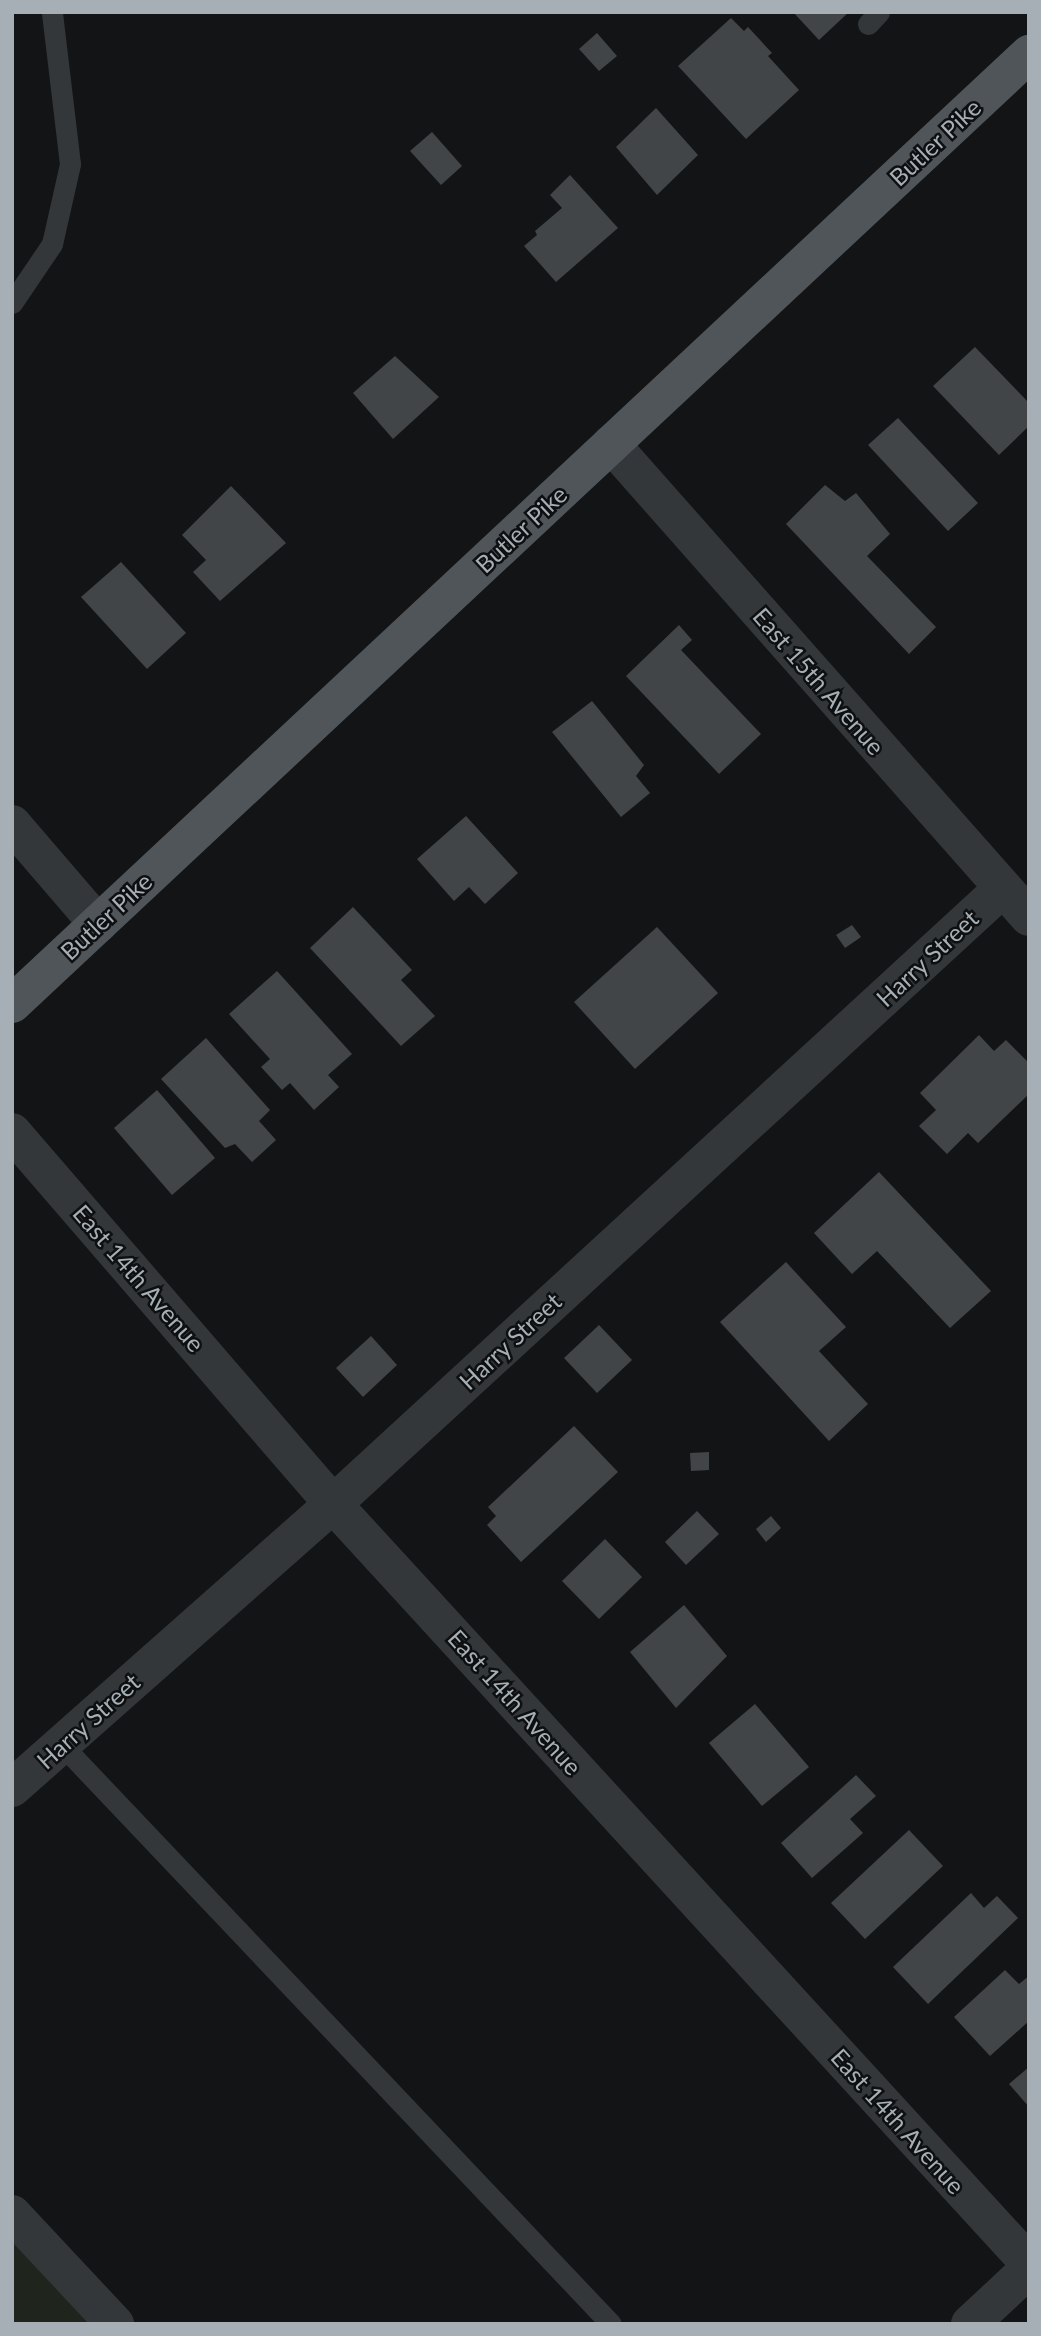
<!DOCTYPE html>
<style>
body{margin:0}
#map{position:relative;width:1041px;height:2336px;overflow:hidden;background:#131415;font-family:Lato,sans-serif}
div>[style]{position:absolute}
.green>*{inset:0;background:#1f251d}
.building>*{inset:0;background:#424548}
.lane>*{height:21px;margin:-10.5px;padding:0 10.5px;transform-origin:10.5px;border-radius:10.5px;background:#34373a}
.street>*{height:38px;margin:-19px;padding:0 19px;transform-origin:19px;border-radius:19px;background:#34373a}
.primary>*{height:38px;margin:-19px;padding:0 19px;transform-origin:19px;border-radius:19px;background:#505559}
span{translate:-50% -50%;white-space:nowrap;text-align:center;line-height:1.15;-webkit-text-stroke:5px #0e0f10;paint-order:stroke}
.street-label{font-size:24px;color:#a5afb5}
.frame{position:absolute;inset:0;border:14px solid #a5afb5;pointer-events:none}
</style>
<div id="map">
<div class="green">
<i style="clip-path:polygon(12px 2234px,93px 2324px,12px 2324px)"></i>
</div>
<div class="building">
<i style="clip-path:polygon(793px 12px,849px 12px,819px 40px)"></i>
<i style="clip-path:polygon(731px 18px,744px 31px,748px 27px,772px 53px,768px 56px,799px 90px,746px 139px,678px 66px)"></i>
<i style="clip-path:polygon(597px 33px,617px 56px,599px 71px,579px 49px)"></i>
<i style="clip-path:polygon(656px 108px,698px 155px,657px 195px,616px 147px)"></i>
<i style="clip-path:polygon(432px 132px,462px 166px,441px 185px,410px 151px)"></i>
<i style="clip-path:polygon(570px 175px,618px 228px,556px 282px,524px 246px,537px 235px,535px 231px,562px 208px,550px 195px)"></i>
<i style="clip-path:polygon(975px 347px,1029px 403px,1029px 426px,999px 455px,933px 386px)"></i>
<i style="clip-path:polygon(395px 356px,439px 397px,393px 439px,353px 393px)"></i>
<i style="clip-path:polygon(898px 418px,978px 503px,948px 531px,868px 445px)"></i>
<i style="clip-path:polygon(825px 485px,845px 501px,856px 493px,890px 534px,867px 556px,936px 627px,909px 654px,786px 524px)"></i>
<i style="clip-path:polygon(231px 486px,286px 543px,220px 601px,193px 572px,206px 560px,182px 535px)"></i>
<i style="clip-path:polygon(121px 562px,186px 633px,147px 669px,81px 597px)"></i>
<i style="clip-path:polygon(679px 625px,692px 640px,681px 650px,761px 734px,719px 774px,626px 676px)"></i>
<i style="clip-path:polygon(592px 701px,644px 765px,636px 776px,650px 793px,621px 817px,552px 732px)"></i>
<i style="clip-path:polygon(466px 816px,518px 873px,485px 904px,469px 887px,454px 901px,417px 859px)"></i>
<i style="clip-path:polygon(353px 907px,412px 970px,401px 980px,435px 1016px,401px 1046px,310px 948px)"></i>
<i style="clip-path:polygon(852px 925px,861px 937px,845px 948px,836px 935px)"></i>
<i style="clip-path:polygon(657px 927px,718px 993px,635px 1069px,574px 1002px)"></i>
<i style="clip-path:polygon(277px 971px,352px 1054px,328px 1075px,339px 1087px,314px 1110px,290px 1083px,282px 1090px,261px 1067px,270px 1059px,229px 1014px)"></i>
<i style="clip-path:polygon(979px 1035px,994px 1051px,1006px 1040px,1029px 1063px,1029px 1094px,978px 1143px,968px 1133px,947px 1154px,919px 1126px,936px 1110px,920px 1093px)"></i>
<i style="clip-path:polygon(206px 1038px,270px 1110px,259px 1121px,276px 1140px,252px 1162px,235px 1144px,225px 1148px,161px 1079px)"></i>
<i style="clip-path:polygon(157px 1090px,215px 1158px,172px 1195px,114px 1128px)"></i>
<i style="clip-path:polygon(879px 1172px,991px 1291px,950px 1328px,877px 1251px,852px 1274px,814px 1233px)"></i>
<i style="clip-path:polygon(786px 1262px,846px 1327px,819px 1351px,868px 1404px,829px 1441px,720px 1322px)"></i>
<i style="clip-path:polygon(599px 1325px,632px 1360px,597px 1393px,564px 1358px)"></i>
<i style="clip-path:polygon(371px 1336px,397px 1365px,363px 1397px,336px 1368px)"></i>
<i style="clip-path:polygon(574px 1426px,618px 1472px,521px 1562px,487px 1525px,496px 1516px,488px 1507px)"></i>
<i style="clip-path:polygon(709px 1452px,709px 1470px,691px 1471px,690px 1453px)"></i>
<i style="clip-path:polygon(697px 1511px,719px 1534px,686px 1565px,665px 1542px)"></i>
<i style="clip-path:polygon(771px 1516px,781px 1528px,766px 1542px,756px 1529px)"></i>
<i style="clip-path:polygon(605px 1539px,642px 1577px,599px 1619px,562px 1581px)"></i>
<i style="clip-path:polygon(684px 1605px,727px 1656px,676px 1708px,630px 1652px)"></i>
<i style="clip-path:polygon(755px 1704px,809px 1767px,762px 1806px,709px 1743px)"></i>
<i style="clip-path:polygon(856px 1775px,876px 1796px,850px 1819px,863px 1833px,812px 1878px,781px 1843px)"></i>
<i style="clip-path:polygon(909px 1830px,943px 1866px,865px 1939px,831px 1903px)"></i>
<i style="clip-path:polygon(971px 1893px,984px 1908px,997px 1896px,1018px 1918px,928px 2004px,893px 1967px)"></i>
<i style="clip-path:polygon(1005px 1970px,1019px 1984px,1029px 1976px,1029px 2021px,990px 2056px,954px 2017px)"></i>
<i style="clip-path:polygon(1029px 2067px,1029px 2107px,1009px 2084px)"></i>
</div>
<div class="lane">
<i style="left:868px;top:24px;width:16px;rotate:-47deg"></i>
<i style="left:12px;top:303px;width:71px;rotate:-55.9deg"></i>
<i style="left:52px;top:244px;width:82px;rotate:-77.3deg"></i>
<i style="left:70px;top:164px;width:153px;rotate:-96.8deg"></i>
<i style="left:61px;top:1744px;width:799px;rotate:46.52deg"></i>
</div>
<div class="street">
<i style="left:611px;top:444px;width:631px;rotate:48.53deg"></i>
<i style="left:12px;top:824px;width:132px;rotate:49.3deg"></i>
<i style="left:12px;top:1132px;width:491px;rotate:49.2deg"></i>
<i style="left:333px;top:1504px;width:1030px;rotate:47.48deg"></i>
<i style="left:12px;top:1788px;width:429px;rotate:-41.5deg"></i>
<i style="left:333px;top:1504px;width:909px;rotate:-42.59deg"></i>
<i style="left:12px;top:2214px;width:151px;rotate:46.9deg"></i>
<i style="left:970px;top:2324px;width:81px;rotate:-43deg"></i>
</div>
<div class="primary">
<i style="left:12px;top:1004px;width:1392px;rotate:-43.05deg"></i>
</div>
<div class="street-label">
<span style="left:935px;top:142px;rotate:-43deg">Butler Pike</span>
<span style="left:521px;top:529px;rotate:-43deg">Butler Pike</span>
<span style="left:819px;top:681px;rotate:49deg">East 15th Avenue</span>
<span style="left:106px;top:916px;rotate:-43deg">Butler Pike</span>
<span style="left:927px;top:958px;rotate:-43deg">Harry Street</span>
<span style="left:139px;top:1278px;rotate:49deg">East 14th Avenue</span>
<span style="left:510px;top:1341px;rotate:-43deg">Harry Street</span>
<span style="left:515px;top:1702px;rotate:48deg">East 14th Avenue</span>
<span style="left:88px;top:1721px;rotate:-42deg">Harry Street</span>
<span style="left:898px;top:2121px;rotate:48deg">East 14th Avenue</span>
</div>
<div class="frame"></div>
</div>
